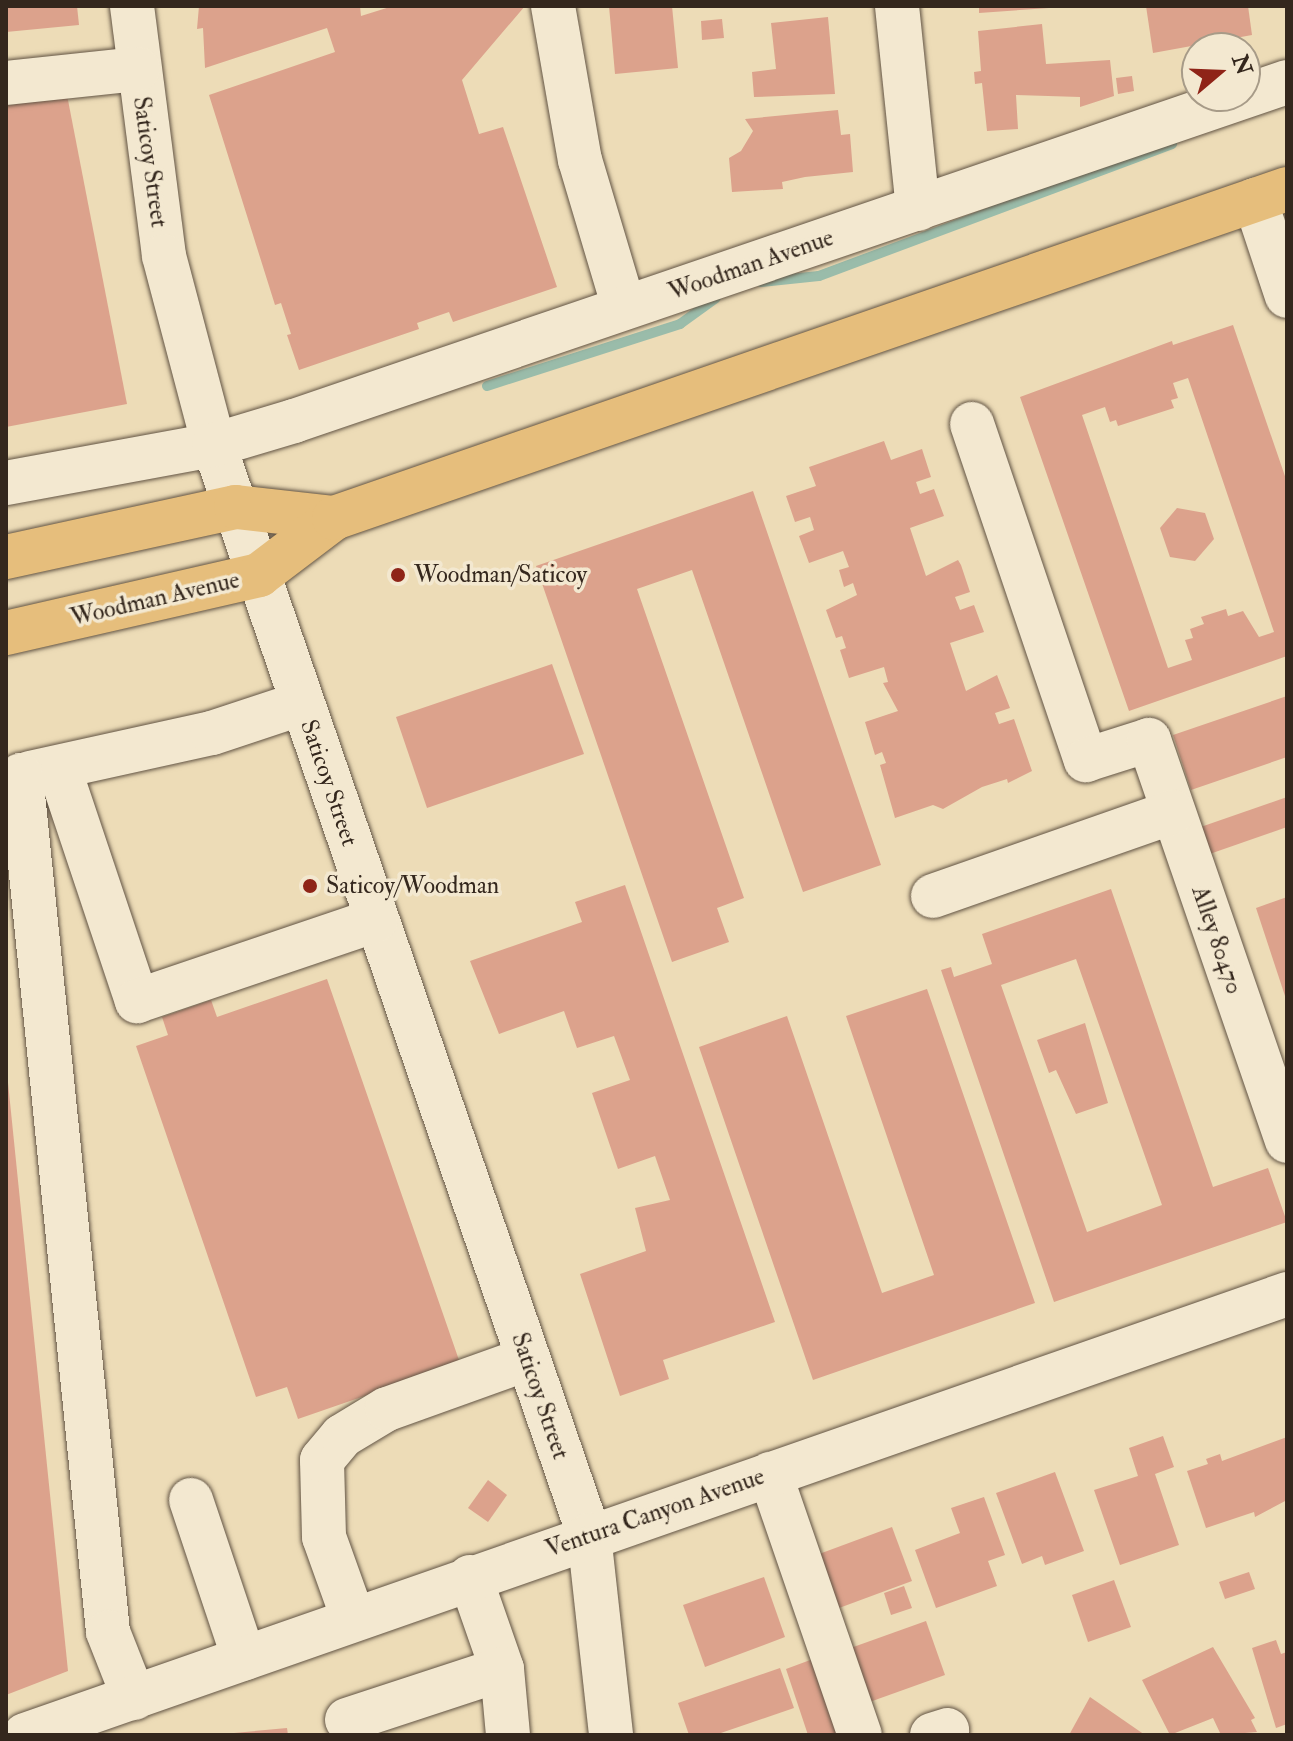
<!DOCTYPE html>
<style>
body{margin:0}
#map{position:relative;width:1293px;height:1741px;overflow:hidden;background:#eddcb7;font-family:"IM FELL Double Pica",serif}
div>[style]{position:absolute}
.stream>*{height:10px;margin:-5px;padding:0 5px;transform-origin:5px;border-radius:5px;background:#9abcaa}
.building>*{inset:0;background:#dca28c}
.roads{filter:drop-shadow(0 0 2px #625444) drop-shadow(0 0 2px #625444)}
.minor>*{height:44px;margin:-22px;padding:0 22px;transform-origin:22px;border-radius:22px;background:#f3e8d0}
.major>*{height:44px;margin:-22px;padding:0 22px;transform-origin:22px;border-radius:22px;background:#e6be7c}
.dots>*{width:22px;height:22px;translate:-50% -50%;box-sizing:border-box;border:4px solid #f3e8d0;border-radius:50%}
span{translate:-50% -50%;white-space:nowrap;text-align:center;line-height:1.15;-webkit-text-stroke:7px #f3e8d0;paint-order:stroke}
.street-label{font-size:24px;color:#34271d}
.poi-label{font-size:24px;color:#34271d}
.left{translate:0 -50%;text-align:left}
.frame{position:absolute;inset:0;border:8px solid #34271d;pointer-events:none}
.north{position:absolute;left:1181px;top:32px;width:80px;height:80px;box-sizing:border-box;background:#f3e8d0;border:2px solid #a79b88;border-radius:50%;rotate:71deg;font-size:22px;font-weight:700;line-height:32px;text-align:center;color:#34271d}
.north::after{content:'';display:block;margin:auto;width:28px;height:36px;background:#8f2418;clip-path:polygon(50% 0,100% 100%,50% 72%,0 100%)}
</style>
<div id="map">
<div class="stream">
<i style="left:761px;top:282px;width:58px;rotate:-5.9deg"></i>
<i style="left:819px;top:276px;width:377px;rotate:-20.5deg"></i>
<i style="left:487px;top:386px;width:203px;rotate:-17.8deg"></i>
<i style="left:680px;top:324px;width:44px;rotate:-35.8deg"></i>
</div>
<div class="building">
<i style="clip-path:polygon(6px 6px,77px 6px,79px 25px,6px 32px)"></i>
<i style="clip-path:polygon(199px 6px,360px 6px,361px 16px,393px 6px,525px 6px,462px 80px,479px 134px,503px 127px,557px 287px,453px 322px,449px 312px,417px 323px,419px 329px,299px 370px,287px 335px,291px 334px,281px 303px,275px 305px,209px 95px,335px 52px,327px 28px,205px 68px,203px 28px,197px 29px)"></i>
<i style="clip-path:polygon(609px 6px,672px 6px,678px 68px,615px 74px)"></i>
<i style="clip-path:polygon(979px 6px,1049px 6px,1049px 8px,979px 13px)"></i>
<i style="clip-path:polygon(1146px 6px,1248px 6px,1252px 35px,1153px 53px)"></i>
<i style="clip-path:polygon(828px 17px,835px 94px,754px 97px,752px 72px,776px 69px,771px 23px)"></i>
<i style="clip-path:polygon(722px 19px,724px 38px,702px 40px,701px 21px)"></i>
<i style="clip-path:polygon(1042px 24px,1046px 64px,1110px 60px,1114px 96px,1080px 107px,1080px 97px,1016px 95px,1018px 129px,987px 131px,982px 83px,975px 84px,974px 72px,981px 71px,978px 31px)"></i>
<i style="clip-path:polygon(1132px 76px,1134px 91px,1118px 94px,1116px 78px)"></i>
<i style="clip-path:polygon(67px 95px,127px 404px,6px 427px,6px 106px)"></i>
<i style="clip-path:polygon(838px 110px,841px 135px,850px 134px,853px 172px,805px 177px,782px 182px,783px 189px,732px 192px,729px 158px,741px 151px,753px 131px,745px 119px)"></i>
<i style="clip-path:polygon(evenodd,1233px 325px,1287px 482px,1287px 656px,1129px 711px,1020px 397px,1172px 341px,1173px 345px,1233px 325px,1188px 378px,1274px 632px,1259px 637px,1243px 611px,1228px 616px,1226px 609px,1201px 617px,1204px 624px,1190px 629px,1193px 638px,1185px 640px,1192px 660px,1168px 668px,1082px 415px,1105px 407px,1110px 422px,1116px 420px,1118px 426px,1174px 408px,1171px 400px,1178px 398px,1173px 383px,1188px 378px)"></i>
<i style="clip-path:polygon(884px 441px,891px 460px,922px 449px,931px 477px,916px 482px,920px 494px,934px 489px,944px 516px,910px 528px,926px 576px,958px 560px,961px 565px,970px 592px,955px 597px,960px 610px,974px 605px,984px 632px,950px 643px,966px 691px,997px 675px,1010px 708px,995px 713px,999px 724px,1014px 719px,1032px 771px,1008px 783px,1007px 779px,982px 787px,943px 809px,933px 805px,895px 818px,880px 765px,886px 763px,882px 752px,875px 755px,865px 722px,898px 711px,883px 683px,888px 682px,884px 667px,849px 678px,840px 650px,846px 648px,842px 636px,836px 638px,826px 610px,857px 595px,853px 583px,844px 587px,839px 570px,849px 567px,843px 551px,809px 563px,799px 536px,814px 530px,810px 517px,795px 522px,786px 496px,816px 486px,809px 467px)"></i>
<i style="clip-path:polygon(753px 491px,881px 865px,803px 892px,692px 570px,637px 589px,744px 898px,717px 908px,729px 942px,672px 962px,536px 566px)"></i>
<i style="clip-path:polygon(1177px 508px,1205px 513px,1214px 539px,1195px 561px,1170px 557px,1160px 528px)"></i>
<i style="clip-path:polygon(552px 664px,584px 754px,427px 808px,396px 717px)"></i>
<i style="clip-path:polygon(1287px 696px,1287px 757px,1191px 790px,1173px 735px)"></i>
<i style="clip-path:polygon(1287px 797px,1287px 827px,1201px 857px,1192px 830px)"></i>
<i style="clip-path:polygon(625px 885px,775px 1322px,663px 1360px,669px 1379px,620px 1396px,580px 1274px,646px 1251px,635px 1208px,670px 1200px,655px 1156px,618px 1169px,592px 1093px,630px 1080px,614px 1036px,577px 1048px,564px 1011px,499px 1034px,470px 961px,582px 922px,575px 902px)"></i>
<i style="clip-path:polygon(evenodd,1111px 889px,1213px 1187px,1268px 1168px,1287px 1222px,1054px 1302px,941px 970px,951px 967px,954px 977px,992px 964px,982px 934px,1111px 889px,1076px 959px,1162px 1205px,1087px 1232px,1001px 985px,1076px 959px)"></i>
<i style="clip-path:polygon(1287px 897px,1287px 999px,1286px 999px,1256px 908px)"></i>
<i style="clip-path:polygon(327px 979px,460px 1363px,298px 1419px,287px 1387px,256px 1397px,136px 1046px,168px 1035px,162px 1017px,211px 1000px,217px 1017px)"></i>
<i style="clip-path:polygon(927px 989px,1035px 1303px,813px 1380px,699px 1047px,787px 1016px,882px 1293px,934px 1275px,846px 1016px)"></i>
<i style="clip-path:polygon(1085px 1023px,1108px 1103px,1076px 1114px,1056px 1070px,1049px 1073px,1037px 1040px)"></i>
<i style="clip-path:polygon(6px 1063px,68px 1671px,6px 1695px)"></i>
<i style="clip-path:polygon(1163px 1436px,1174px 1467px,1155px 1474px,1179px 1545px,1120px 1565px,1094px 1490px,1138px 1476px,1129px 1448px)"></i>
<i style="clip-path:polygon(1287px 1437px,1287px 1500px,1255px 1517px,1254px 1512px,1206px 1528px,1187px 1471px,1208px 1464px,1206px 1459px,1220px 1454px,1222px 1461px)"></i>
<i style="clip-path:polygon(1055px 1472px,1084px 1551px,1045px 1565px,1042px 1556px,1022px 1564px,996px 1493px)"></i>
<i style="clip-path:polygon(488px 1480px,507px 1495px,488px 1522px,468px 1508px)"></i>
<i style="clip-path:polygon(984px 1497px,1005px 1555px,988px 1561px,997px 1586px,936px 1608px,915px 1550px,960px 1533px,951px 1508px)"></i>
<i style="clip-path:polygon(892px 1527px,912px 1581px,831px 1611px,811px 1557px)"></i>
<i style="clip-path:polygon(1249px 1572px,1255px 1589px,1225px 1599px,1219px 1582px)"></i>
<i style="clip-path:polygon(764px 1577px,785px 1637px,705px 1667px,683px 1605px)"></i>
<i style="clip-path:polygon(1114px 1580px,1131px 1627px,1088px 1642px,1072px 1595px)"></i>
<i style="clip-path:polygon(904px 1586px,912px 1608px,891px 1615px,884px 1593px)"></i>
<i style="clip-path:polygon(926px 1621px,945px 1675px,864px 1704px,845px 1650px)"></i>
<i style="clip-path:polygon(1276px 1640px,1281px 1654px,1287px 1652px,1287px 1724px,1276px 1728px,1252px 1648px)"></i>
<i style="clip-path:polygon(1213px 1647px,1255px 1718px,1251px 1720px,1257px 1732px,1221px 1735px,1213px 1718px,1170px 1735px,1142px 1680px)"></i>
<i style="clip-path:polygon(813px 1659px,840px 1735px,808px 1735px,786px 1669px)"></i>
<i style="clip-path:polygon(780px 1668px,794px 1708px,715px 1735px,689px 1735px,678px 1703px)"></i>
<i style="clip-path:polygon(1090px 1697px,1145px 1735px,1069px 1735px)"></i>
<i style="clip-path:polygon(287px 1728px,288px 1735px,234px 1735px,234px 1733px)"></i>
</div>
<div class="roads">
<div class="minor">
<i style="left:132px;top:6px;width:252px;rotate:82.7deg"></i>
<i style="left:164px;top:256px;width:196px;rotate:75.2deg"></i>
<i style="left:214px;top:445px;width:1153px;rotate:71.01deg"></i>
<i style="left:589px;top:1535px;width:201px;rotate:83.7deg"></i>
<i style="left:553px;top:6px;width:156px;rotate:80.1deg"></i>
<i style="left:580px;top:160px;width:154px;rotate:73.4deg"></i>
<i style="left:897px;top:6px;width:204px;rotate:84.1deg"></i>
<i style="left:6px;top:83px;width:133px;rotate:-6.1deg"></i>
<i style="left:1255px;top:200px;width:101px;rotate:71.6deg"></i>
<i style="left:972px;top:424px;width:355px;rotate:71.3deg"></i>
<i style="left:1086px;top:760px;width:66px;rotate:-17.6deg"></i>
<i style="left:1149px;top:740px;width:424px;rotate:71deg"></i>
<i style="left:6px;top:483px;width:211px;rotate:-10.4deg"></i>
<i style="left:214px;top:445px;width:84px;rotate:-16.7deg"></i>
<i style="left:294px;top:421px;width:1049px;rotate:-18.85deg"></i>
<i style="left:59px;top:768px;width:246px;rotate:71.5deg"></i>
<i style="left:137px;top:1001px;width:252px;rotate:-18.7deg"></i>
<i style="left:30px;top:773px;width:186px;rotate:-12.4deg"></i>
<i style="left:212px;top:733px;width:95px;rotate:-18.4deg"></i>
<i style="left:21px;top:775px;width:861px;rotate:84.2deg"></i>
<i style="left:108px;top:1632px;width:71px;rotate:68.5deg"></i>
<i style="left:933px;top:896px;width:254px;rotate:-19.3deg"></i>
<i style="left:770px;top:1474px;width:276px;rotate:71deg"></i>
<i style="left:191px;top:1500px;width:167px;rotate:71.5deg"></i>
<i style="left:470px;top:1577px;width:97px;rotate:70.8deg"></i>
<i style="left:502px;top:1669px;width:66px;rotate:84.8deg"></i>
<i style="left:353px;top:1618px;width:86px;rotate:-109.7deg"></i>
<i style="left:324px;top:1537px;width:77px;rotate:-91.5deg"></i>
<i style="left:322px;top:1460px;width:31px;rotate:-50deg"></i>
<i style="left:342px;top:1436px;width:52px;rotate:-31deg"></i>
<i style="left:387px;top:1409px;width:149px;rotate:-19.7deg"></i>
<i style="left:347px;top:1720px;width:163px;rotate:-18.2deg"></i>
<i style="left:25px;top:1735px;width:1337px;rotate:-19.26deg"></i>
<i style="left:932px;top:1735px;width:16px;rotate:-18deg"></i>
</div>
<div class="major">
<i style="left:6px;top:557px;width:235px;rotate:-12.3deg"></i>
<i style="left:236px;top:507px;width:99px;rotate:6.4deg"></i>
<i style="left:6px;top:633px;width:260px;rotate:-12.9deg"></i>
<i style="left:259px;top:575px;width:94px;rotate:-37.2deg"></i>
<i style="left:334px;top:518px;width:1008px;rotate:-19.05deg"></i>
</div>
</div>
<div class="dots">
<i style="left:398px;top:575px;background:#8f2418"></i>
<i style="left:310px;top:886px;background:#8f2418"></i>
</div>
<div class="street-label">
<span style="left:150px;top:162px;rotate:82deg">Saticoy Street</span>
<span style="left:751px;top:265px;rotate:-19deg">Woodman Avenue</span>
<span style="left:155px;top:599px;rotate:-13deg">Woodman Avenue</span>
<span style="left:329px;top:783px;rotate:71deg">Saticoy Street</span>
<span style="left:1217px;top:940px;rotate:71deg">Alley 80470</span>
<span style="left:540px;top:1396px;rotate:71deg">Saticoy Street</span>
<span style="left:655px;top:1513px;rotate:-19deg">Ventura Canyon Avenue</span>
</div>
<div class="poi-label">
<span class="left" style="left:414px;top:575px">Woodman/Saticoy</span>
<span class="left" style="left:326px;top:886px">Saticoy/Woodman</span>
</div>
<div class="frame"></div>
<div class="north">N</div>
</div>
